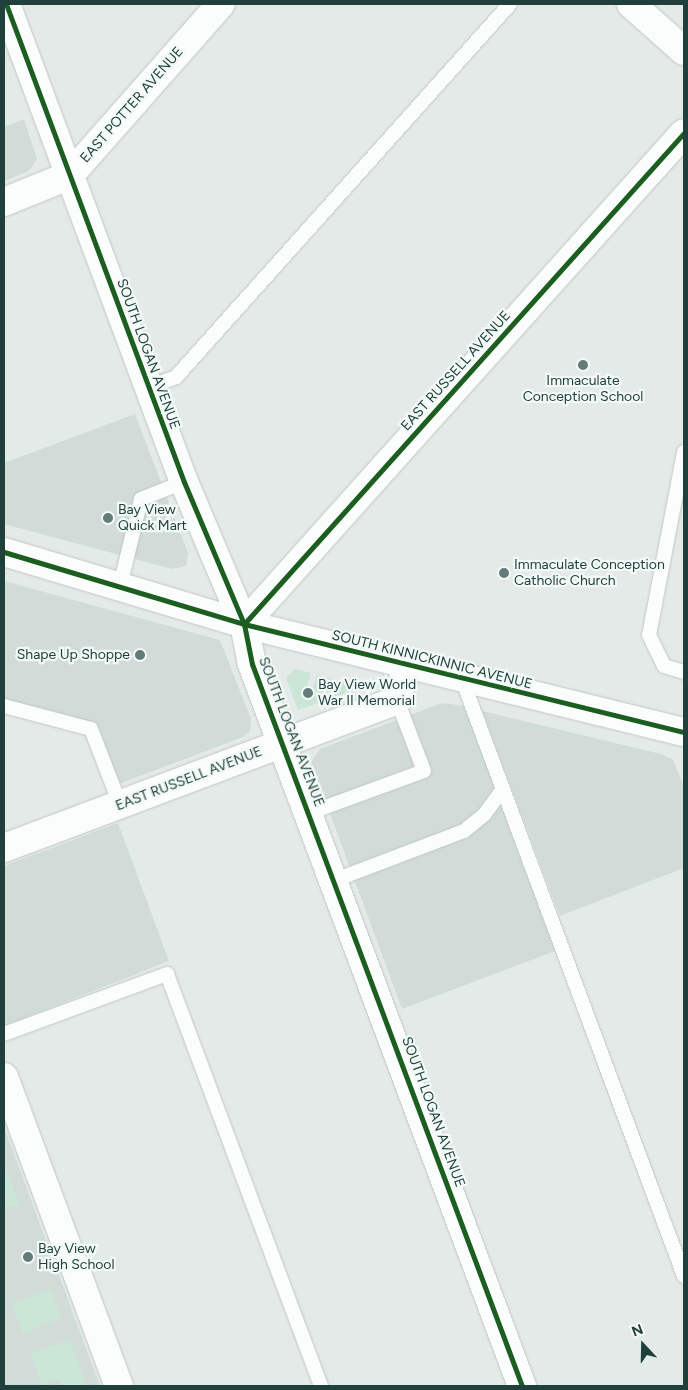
<!DOCTYPE html>
<style>
body{margin:0}
#map{position:relative;width:688px;height:1390px;overflow:hidden;background:#e4eae8;font-family:Figtree,sans-serif}
div>[style]{position:absolute}
.built>*{inset:0;background:#d1dcd8}
.green>*{inset:0;background:#cbe5d6}
.roads{filter:drop-shadow(0 0 1px #c1c7c5) drop-shadow(0 0 1px #c1c7c5)}
.service>*{height:14px;margin:-7px;padding:0 7px;transform-origin:7px;border-radius:7px;background:#fbfcfc}
.minor>*{height:28px;margin:-14px;padding:0 14px;transform-origin:14px;border-radius:14px;background:#fbfcfc}
.secondary>*{height:28px;margin:-14px;padding:0 14px;transform-origin:14px;border-radius:14px;background:#fbfcfc}
.cycleway>*{height:5px;margin:-2.5px;padding:0 2.5px;transform-origin:2.5px;border-radius:2.5px;background:#1b5e20}
.dots>*{width:14px;height:14px;translate:-50% -50%;box-sizing:border-box;border:2px solid #f2f9f6;border-radius:50%}
span{translate:-50% -50%;white-space:nowrap;text-align:center;line-height:1.15;-webkit-text-stroke:4.5px #f2f9f6;paint-order:stroke}
.street-label{font-size:14px;color:#1f403b}
.poi-label{font-size:14px;color:#1f403b}
.left{translate:0 -50%;text-align:left}
.right{translate:-100% -50%;text-align:right}
.frame{position:absolute;inset:0;border:5px solid #1f403b;pointer-events:none}
.north{position:absolute;left:618px;top:1320px;width:50px;height:50px;-webkit-text-stroke:4px #f2f9f6;paint-order:stroke;rotate:339deg;font-size:14px;font-weight:700;line-height:20px;text-align:center;color:#1f403b}
.north::after{content:'';display:block;margin:auto;width:18px;height:22px;background:#1f403b;clip-path:polygon(50% 0,100% 100%,50% 72%,0 100%)}
</style>
<div id="map">
<div class="built">
<i style="clip-path:polygon(24px 119px,37px 159px,29px 171px,4px 181px,4px 127px)"></i>
<i style="clip-path:polygon(135px 414px,188px 553px,186px 566px,172px 569px,4px 524px,4px 463px)"></i>
<i style="clip-path:polygon(4px 581px,220px 640px,251px 719px,250px 731px,243px 737px,119px 784px,96px 723px,4px 700px)"></i>
<i style="clip-path:polygon(442px 703px,464px 706px,555px 951px,402px 1009px,311px 762px,320px 749px)"></i>
<i style="clip-path:polygon(482px 711px,661px 754px,673px 760px,684px 786px,684px 868px,560px 916px)"></i>
<i style="clip-path:polygon(118px 823px,169px 961px,4px 1026px,4px 866px)"></i>
<i style="clip-path:polygon(4px 1127px,100px 1386px,4px 1386px)"></i>
</div>
<div class="green">
<i style="clip-path:polygon(295px 669px,311px 673px,305px 695px,310px 696px,317px 675px,357px 686px,352px 691px,298px 710px,286px 678px)"></i>
<i style="clip-path:polygon(4px 1163px,19px 1204px,4px 1209px)"></i>
<i style="clip-path:polygon(50px 1289px,61px 1318px,23px 1333px,12px 1304px)"></i>
<i style="clip-path:polygon(65px 1341px,70px 1341px,86px 1386px,61px 1386px,58px 1379px,42px 1385px,30px 1354px)"></i>
</div>
<div class="roads">
<div class="service">
<i style="left:149px;top:387px;width:29px;rotate:-20deg"></i>
<i style="left:176px;top:377px;width:501px;rotate:-48.16deg"></i>
<i style="left:684px;top:452px;width:186px;rotate:100.8deg"></i>
<i style="left:649px;top:635px;width:34px;rotate:64deg"></i>
<i style="left:664px;top:666px;width:21px;rotate:17deg"></i>
<i style="left:120px;top:586px;width:89px;rotate:-76.4deg"></i>
<i style="left:141px;top:499px;width:46px;rotate:-21.6deg"></i>
<i style="left:462px;top:679px;width:637px;rotate:69.6deg"></i>
<i style="left:4px;top:706px;width:90px;rotate:14.8deg"></i>
<i style="left:91px;top:729px;width:80px;rotate:68.9deg"></i>
<i style="left:309px;top:813px;width:122px;rotate:-20.1deg"></i>
<i style="left:424px;top:771px;width:76px;rotate:-110.8deg"></i>
<i style="left:335px;top:880px;width:138px;rotate:-20.8deg"></i>
<i style="left:464px;top:831px;width:26px;rotate:-39deg"></i>
<i style="left:484px;top:815px;width:32px;rotate:-54deg"></i>
<i style="left:4px;top:1034px;width:174px;rotate:-20.2deg"></i>
<i style="left:167px;top:974px;width:440px;rotate:69.5deg"></i>
</div>
<div class="minor">
<i style="left:6px;top:4px;width:510px;rotate:69.58deg"></i>
<i style="left:184px;top:482px;width:154px;rotate:67.1deg"></i>
<i style="left:244px;top:624px;width:41px;rotate:78.7deg"></i>
<i style="left:252px;top:664px;width:771px;rotate:69.5deg"></i>
<i style="left:631px;top:4px;width:71px;rotate:41.6deg"></i>
<i style="left:4px;top:202px;width:71px;rotate:-22.2deg"></i>
<i style="left:70px;top:175px;width:228px;rotate:-48.6deg"></i>
<i style="left:4px;top:848px;width:420px;rotate:-20.6deg"></i>
<i style="left:397px;top:700px;width:35px;rotate:-74deg"></i>
<i style="left:4px;top:1077px;width:330px;rotate:69.6deg"></i>
</div>
<div class="secondary">
<i style="left:4px;top:552px;width:251px;rotate:16.7deg"></i>
<i style="left:244px;top:624px;width:453px;rotate:13.8deg"></i>
<i style="left:244px;top:624px;width:659px;rotate:-48.14deg"></i>
</div>
</div>
<div class="cycleway">
<i style="left:6px;top:4px;width:510px;rotate:69.58deg"></i>
<i style="left:184px;top:482px;width:154px;rotate:67.1deg"></i>
<i style="left:244px;top:624px;width:41px;rotate:78.7deg"></i>
<i style="left:252px;top:664px;width:771px;rotate:69.5deg"></i>
<i style="left:4px;top:552px;width:251px;rotate:16.7deg"></i>
<i style="left:244px;top:624px;width:453px;rotate:13.8deg"></i>
<i style="left:244px;top:624px;width:659px;rotate:-48.14deg"></i>
</div>
<div class="dots">
<i style="left:583px;top:365px;background:#647c78"></i>
<i style="left:108px;top:518px;background:#647c78"></i>
<i style="left:504px;top:573px;background:#647c78"></i>
<i style="left:140px;top:655px;background:#647c78"></i>
<i style="left:308px;top:693px;background:#647c78"></i>
<i style="left:28px;top:1257px;background:#647c78"></i>
</div>
<div class="street-label">
<span style="left:132px;top:105px;rotate:-49deg">EAST POTTER AVENUE</span>
<span style="left:148px;top:354px;rotate:70deg">SOUTH LOGAN AVENUE</span>
<span style="left:456px;top:371px;rotate:-48deg">EAST RUSSELL AVENUE</span>
<span style="left:432px;top:660px;rotate:14deg">SOUTH KINNICKINNIC AVENUE</span>
<span style="left:291px;top:732px;rotate:69deg">SOUTH LOGAN AVENUE</span>
<span style="left:189px;top:779px;rotate:-21deg">EAST RUSSELL AVENUE</span>
<span style="left:433px;top:1112px;rotate:70deg">SOUTH LOGAN AVENUE</span>
</div>
<div class="poi-label">
<span style="left:583px;top:389px">Immaculate<br>Conception School</span>
<span class="left" style="left:118px;top:518px">Bay View<br>Quick Mart</span>
<span class="left" style="left:514px;top:573px">Immaculate Conception<br>Catholic Church</span>
<span class="right" style="left:130px;top:655px">Shape Up Shoppe</span>
<span class="left" style="left:318px;top:693px">Bay View World<br>War II Memorial</span>
<span class="left" style="left:38px;top:1257px">Bay View<br>High School</span>
</div>
<div class="frame"></div>
<div class="north">N</div>
</div>
